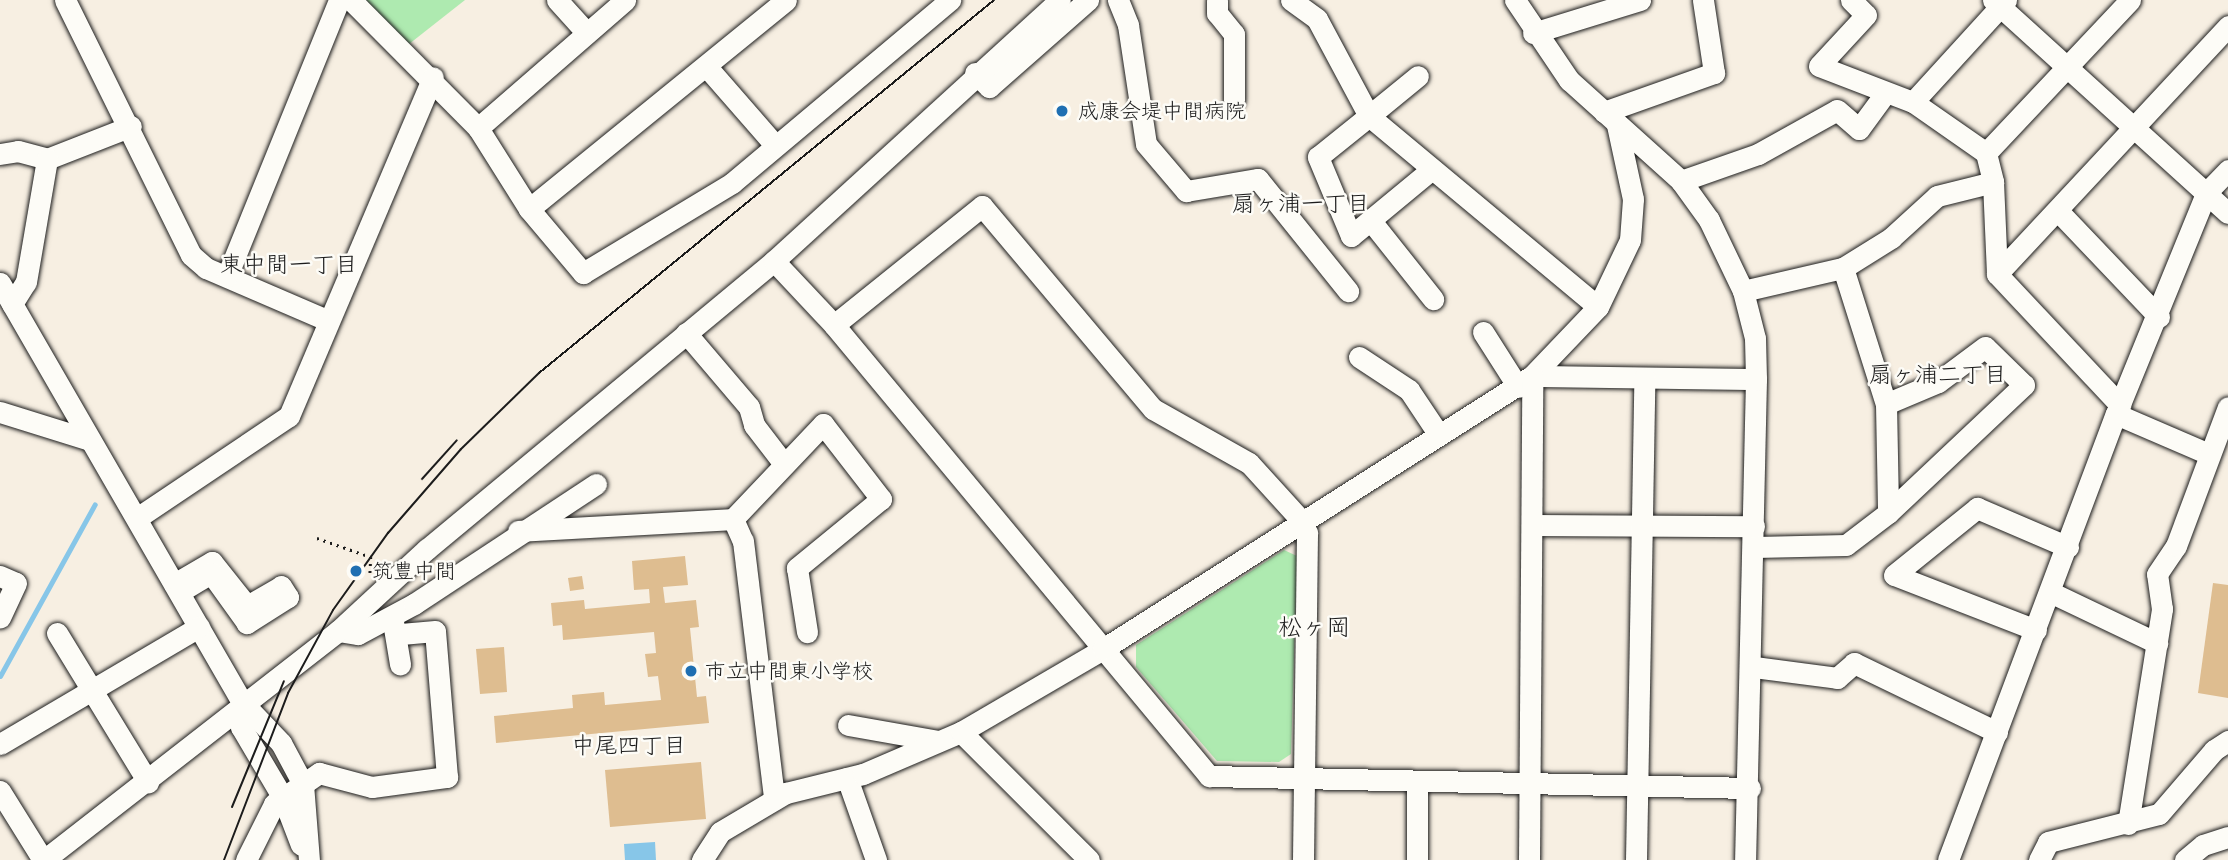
<!DOCTYPE html>
<meta charset="utf-8">
<style>
body{margin:0}
#map{position:relative;width:2228px;height:860px;overflow:hidden;background:#f7efe2;font-family:"Comic Neue","Klee One",sans-serif}
div>[style]{position:absolute}
.green>*{inset:0;background:#aeeab0}
.water>*{inset:0;background:#87c6e8}
.stream>*{height:5px;margin:-2.5px;padding:0 2.5px;transform-origin:2.5px;border-radius:2.5px;background:#87c6e8}
.building>*{inset:0;background:#debd90}
.path>*{height:2.5px;margin-top:-1.25px;transform-origin:0;background:repeating-linear-gradient(90deg,#1c1c1c 0 2px,transparent 0 7px)}
.roads{filter:drop-shadow(0 0 2px #1c1c1c) drop-shadow(0 0 2px #1c1c1c)}
.minor>*{height:21px;margin:-10.5px;padding:0 10.5px;transform-origin:10.5px;border-radius:10.5px;background:#fdfcf7}
.tram>*{height:2px;margin:-1px;padding:0 1px;transform-origin:1px;border-radius:1px;background:#1c1c1c}
.dots>*{width:19px;height:19px;translate:-50% -50%;box-sizing:border-box;border:4px solid #fdfcf7;border-radius:50%}
span{translate:-50% -50%;white-space:nowrap;text-align:center;line-height:1.15;-webkit-text-stroke:5px #fdfcf7;paint-order:stroke}
.poi-label{font-size:21px;color:#1c1c1c}
.left{translate:0 -50%;text-align:left}
.neighbourhood-label{font-size:23px;color:#1c1c1c}
.quarter-label{font-size:24px;color:#1c1c1c}
</style>
<div id="map">
<div class="green">
<i style="clip-path:polygon(366px 0,465px 0,404px 48px)"></i>
<i style="clip-path:polygon(1284px 550px,1297px 556px,1291px 754px,1279px 762px,1217px 761px,1136px 667px,1136px 645px)"></i>
</div>
<div class="water">
<i style="clip-path:polygon(655px 842px,656px 860px,625px 860px,624px 844px)"></i>
</div>
<div class="stream">
<i style="left:0;top:676px;width:196px;rotate:-61.1deg"></i>
</div>
<div class="building">
<i style="clip-path:polygon(685px 556px,688px 585px,663px 587px,665px 603px,696px 600px,699px 627px,690px 628px,697px 697px,706px 696px,709px 723px,496px 743px,494px 716px,573px 708px,572px 695px,604px 692px,605px 705px,661px 700px,658px 676px,648px 677px,645px 654px,656px 653px,654px 632px,563px 640px,562px 625px,553px 626px,551px 603px,584px 600px,585px 609px,650px 603px,649px 589px,634px 590px,632px 561px)"></i>
<i style="clip-path:polygon(582px 576px,584px 589px,570px 591px,568px 578px)"></i>
<i style="clip-path:polygon(2213px 583px,2228px 585px,2228px 698px,2198px 693px)"></i>
<i style="clip-path:polygon(504px 647px,507px 692px,480px 694px,476px 649px)"></i>
<i style="clip-path:polygon(701px 762px,706px 819px,610px 827px,605px 770px)"></i>
</div>
<div class="path">
<i style="left:317px;top:538px;width:57px;rotate:19.4deg"></i>
<i style="left:371px;top:557px;width:19px;rotate:93deg"></i>
</div>
<div class="roads">
<div class="minor">
<i style="left:65px;top:0;width:284px;rotate:63.7deg"></i>
<i style="left:191px;top:255px;width:20px;rotate:41deg"></i>
<i style="left:206px;top:268px;width:132px;rotate:23.3deg"></i>
<i style="left:351px;top:0;width:180px;rotate:45.2deg"></i>
<i style="left:478px;top:128px;width:96px;rotate:57.8deg"></i>
<i style="left:529px;top:209px;width:84px;rotate:49.8deg"></i>
<i style="left:583px;top:273px;width:174px;rotate:-31.1deg"></i>
<i style="left:732px;top:183px;width:285px;rotate:-40deg"></i>
<i style="left:557px;top:0;width:43px;rotate:47.8deg"></i>
<i style="left:1118px;top:0;width:27px;rotate:68deg"></i>
<i style="left:1128px;top:25px;width:120px;rotate:81.4deg"></i>
<i style="left:1146px;top:144px;width:62px;rotate:49.6deg"></i>
<i style="left:1186px;top:191px;width:73px;rotate:-9.5deg"></i>
<i style="left:1258px;top:179px;width:144px;rotate:51.2deg"></i>
<i style="left:1217px;top:0;width:13px;rotate:90deg"></i>
<i style="left:1217px;top:13px;width:27px;rotate:51deg"></i>
<i style="left:1234px;top:34px;width:66px;rotate:90deg"></i>
<i style="left:1291px;top:0;width:32px;rotate:36deg"></i>
<i style="left:1317px;top:19px;width:110px;rotate:61.8deg"></i>
<i style="left:1369px;top:116px;width:63px;rotate:-39.2deg"></i>
<i style="left:1515px;top:0;width:97px;rotate:56deg"></i>
<i style="left:1569px;top:80px;width:151px;rotate:42deg"></i>
<i style="left:1681px;top:181px;width:48px;rotate:54.3deg"></i>
<i style="left:1709px;top:220px;width:79px;rotate:64.4deg"></i>
<i style="left:1743px;top:291px;width:49px;rotate:75.7deg"></i>
<i style="left:1755px;top:338px;width:41px;rotate:88.6deg"></i>
<i style="left:1756px;top:379px;width:481px;rotate:91.3deg"></i>
<i style="left:1851px;top:0;width:21px;rotate:45deg"></i>
<i style="left:1866px;top:15px;width:69px;rotate:132.7deg"></i>
<i style="left:1819px;top:66px;width:101px;rotate:21deg"></i>
<i style="left:1913px;top:102px;width:89px;rotate:34.9deg"></i>
<i style="left:1986px;top:153px;width:30px;rotate:76deg"></i>
<i style="left:1993px;top:182px;width:92px;rotate:87.5deg"></i>
<i style="left:1997px;top:274px;width:180px;rotate:46.8deg"></i>
<i style="left:1993px;top:0;width:317px;rotate:42.2deg"></i>
<i style="left:1533px;top:33px;width:112px;rotate:-17.1deg"></i>
<i style="left:706px;top:66px;width:105px;rotate:48.9deg"></i>
<i style="left:975px;top:73px;width:20px;rotate:45deg"></i>
<i style="left:989px;top:87px;width:132px;rotate:-41.3deg"></i>
<i style="left:1913px;top:102px;width:138px;rotate:-47.6deg"></i>
<i style="left:1604px;top:112px;width:117px;rotate:-19.5deg"></i>
<i style="left:1714px;top:73px;width:74px;rotate:-98.6deg"></i>
<i style="left:478px;top:128px;width:195px;rotate:-41deg"></i>
<i style="left:1986px;top:153px;width:210px;rotate:-46.7deg"></i>
<i style="left:0;top:154px;width:18px;rotate:-9deg"></i>
<i style="left:18px;top:151px;width:30px;rotate:15deg"></i>
<i style="left:47px;top:159px;width:90px;rotate:-21.4deg"></i>
<i style="left:1432px;top:169px;width:105px;rotate:140.4deg"></i>
<i style="left:1351px;top:236px;width:86px;rotate:-112.7deg"></i>
<i style="left:1318px;top:157px;width:65px;rotate:-38.8deg"></i>
<i style="left:1369px;top:116px;width:298px;rotate:39.8deg"></i>
<i style="left:1681px;top:181px;width:82px;rotate:-19.3deg"></i>
<i style="left:1758px;top:154px;width:90px;rotate:-29.1deg"></i>
<i style="left:1837px;top:110px;width:29px;rotate:41deg"></i>
<i style="left:1859px;top:129px;width:42px;rotate:-53.7deg"></i>
<i style="left:529px;top:209px;width:331px;rotate:-39.1deg"></i>
<i style="left:2059px;top:212px;width:145px;rotate:46.4deg"></i>
<i style="left:1371px;top:221px;width:100px;rotate:51.5deg"></i>
<i style="left:774px;top:261px;width:88px;rotate:46.8deg"></i>
<i style="left:834px;top:325px;width:587px;rotate:50.26deg"></i>
<i style="left:1209px;top:776px;width:541px;rotate:1.27deg"></i>
<i style="left:1843px;top:268px;width:143px;rotate:72.5deg"></i>
<i style="left:1886px;top:404px;width:109px;rotate:88.9deg"></i>
<i style="left:1997px;top:274px;width:339px;rotate:-47deg"></i>
<i style="left:227px;top:276px;width:298px;rotate:-67.9deg"></i>
<i style="left:0;top:283px;width:482px;rotate:60deg"></i>
<i style="left:241px;top:701px;width:58px;rotate:46.4deg"></i>
<i style="left:281px;top:743px;width:47px;rotate:61.8deg"></i>
<i style="left:303px;top:784px;width:76px;rotate:85.5deg"></i>
<i style="left:1743px;top:291px;width:103px;rotate:-13deg"></i>
<i style="left:1843px;top:268px;width:57px;rotate:-32deg"></i>
<i style="left:1891px;top:238px;width:62px;rotate:-42.4deg"></i>
<i style="left:1937px;top:196px;width:58px;rotate:-14deg"></i>
<i style="left:12px;top:304px;width:26px;rotate:-58deg"></i>
<i style="left:26px;top:282px;width:125px;rotate:-80.3deg"></i>
<i style="left:834px;top:325px;width:190px;rotate:-38.8deg"></i>
<i style="left:982px;top:206px;width:265px;rotate:49.9deg"></i>
<i style="left:1153px;top:409px;width:110px;rotate:29.4deg"></i>
<i style="left:1249px;top:463px;width:76px;rotate:47.7deg"></i>
<i style="left:1300px;top:519px;width:16px;rotate:63deg"></i>
<i style="left:1307px;top:533px;width:327px;rotate:90.7deg"></i>
<i style="left:1483px;top:332px;width:65px;rotate:57.5deg"></i>
<i style="left:686px;top:333px;width:97px;rotate:49.6deg"></i>
<i style="left:749px;top:407px;width:19px;rotate:74deg"></i>
<i style="left:754px;top:425px;width:49px;rotate:52.4deg"></i>
<i style="left:1359px;top:357px;width:60px;rotate:33.4deg"></i>
<i style="left:1409px;top:390px;width:54px;rotate:56.3deg"></i>
<i style="left:1532px;top:376px;width:224px;rotate:0.8deg"></i>
<i style="left:0;top:412px;width:94px;rotate:17.3deg"></i>
<i style="left:2116px;top:414px;width:101px;rotate:23.3deg"></i>
<i style="left:137px;top:518px;width:183px;rotate:-33.9deg"></i>
<i style="left:289px;top:416px;width:368px;rotate:-67deg"></i>
<i style="left:733px;top:519px;width:24px;rotate:66deg"></i>
<i style="left:743px;top:541px;width:260px;rotate:83.1deg"></i>
<i style="left:1532px;top:525px;width:222px;rotate:0.3deg"></i>
<i style="left:518px;top:531px;width:215px;rotate:-3.2deg"></i>
<i style="left:733px;top:519px;width:131px;rotate:-46.5deg"></i>
<i style="left:823px;top:424px;width:95px;rotate:52.3deg"></i>
<i style="left:881px;top:499px;width:109px;rotate:140.6deg"></i>
<i style="left:797px;top:568px;width:65px;rotate:81.1deg"></i>
<i style="left:1755px;top:547px;width:91px;rotate:-1.3deg"></i>
<i style="left:1846px;top:545px;width:53px;rotate:-37.3deg"></i>
<i style="left:1888px;top:513px;width:187px;rotate:-43.3deg"></i>
<i style="left:2024px;top:385px;width:54px;rotate:-135.7deg"></i>
<i style="left:1985px;top:347px;width:59px;rotate:143.3deg"></i>
<i style="left:1938px;top:382px;width:56px;rotate:157.1deg"></i>
<i style="left:0;top:576px;width:17px;rotate:24deg"></i>
<i style="left:16px;top:583px;width:38px;rotate:115deg"></i>
<i style="left:174px;top:584px;width:44px;rotate:-30.1deg"></i>
<i style="left:212px;top:562px;width:56px;rotate:51.5deg"></i>
<i style="left:247px;top:606px;width:39px;rotate:-30deg"></i>
<i style="left:281px;top:586px;width:13px;rotate:58deg"></i>
<i style="left:288px;top:597px;width:49px;rotate:147.6deg"></i>
<i style="left:247px;top:623px;width:62px;rotate:-125.8deg"></i>
<i style="left:211px;top:573px;width:37px;rotate:149deg"></i>
<i style="left:2050px;top:592px;width:119px;rotate:25.5deg"></i>
<i style="left:393px;top:622px;width:43px;rotate:80.5deg"></i>
<i style="left:2036px;top:630px;width:152px;rotate:-158.8deg"></i>
<i style="left:1894px;top:575px;width:107px;rotate:-38.9deg"></i>
<i style="left:1977px;top:508px;width:99px;rotate:23.2deg"></i>
<i style="left:338px;top:631px;width:20px;rotate:9deg"></i>
<i style="left:358px;top:634px;width:64px;rotate:-28.2deg"></i>
<i style="left:414px;top:604px;width:218px;rotate:-33.4deg"></i>
<i style="left:57px;top:633px;width:175px;rotate:58.6deg"></i>
<i style="left:1754px;top:667px;width:84px;rotate:7.5deg"></i>
<i style="left:1837px;top:678px;width:23px;rotate:-41deg"></i>
<i style="left:1854px;top:663px;width:159px;rotate:25.8deg"></i>
<i style="left:241px;top:701px;width:26px;rotate:90deg"></i>
<i style="left:241px;top:727px;width:82px;rotate:59.4deg"></i>
<i style="left:283px;top:798px;width:50px;rotate:69deg"></i>
<i style="left:848px;top:725px;width:92px;rotate:10deg"></i>
<i style="left:961px;top:732px;width:181px;rotate:45deg"></i>
<i style="left:0;top:744px;width:231px;rotate:-30.5deg"></i>
<i style="left:847px;top:778px;width:87px;rotate:70.5deg"></i>
<i style="left:0;top:791px;width:81px;rotate:58.1deg"></i>
<i style="left:2128px;top:824px;width:218px;rotate:-81deg"></i>
<i style="left:2162px;top:609px;width:35px;rotate:-98deg"></i>
<i style="left:2157px;top:574px;width:34px;rotate:-56deg"></i>
<i style="left:2176px;top:546px;width:148px;rotate:-69.5deg"></i>
<i style="left:44px;top:860px;width:373px;rotate:-37.9deg"></i>
<i style="left:338px;top:631px;width:121px;rotate:-42.7deg"></i>
<i style="left:427px;top:549px;width:451px;rotate:-39.7deg"></i>
<i style="left:774px;top:261px;width:387px;rotate:-42.4deg"></i>
<i style="left:246px;top:860px;width:63px;rotate:-63.4deg"></i>
<i style="left:274px;top:804px;width:55px;rotate:-34.6deg"></i>
<i style="left:319px;top:773px;width:55px;rotate:14.8deg"></i>
<i style="left:372px;top:787px;width:76px;rotate:-7.6deg"></i>
<i style="left:447px;top:777px;width:146px;rotate:-94.7deg"></i>
<i style="left:435px;top:631px;width:37px;rotate:175deg"></i>
<i style="left:702px;top:860px;width:33px;rotate:-57deg"></i>
<i style="left:720px;top:832px;width:77px;rotate:-30.6deg"></i>
<i style="left:786px;top:793px;width:79px;rotate:-13.9deg"></i>
<i style="left:863px;top:774px;width:107px;rotate:-23.2deg"></i>
<i style="left:961px;top:732px;width:164px;rotate:-30.3deg"></i>
<i style="left:1103px;top:649px;width:508px;rotate:-32.47deg"></i>
<i style="left:1532px;top:376px;width:95px;rotate:-46.3deg"></i>
<i style="left:1598px;top:307px;width:74px;rotate:-64.5deg"></i>
<i style="left:1630px;top:240px;width:41px;rotate:-85.8deg"></i>
<i style="left:1633px;top:199px;width:76px;rotate:-102.2deg"></i>
<i style="left:1417px;top:860px;width:77px;rotate:-90deg"></i>
<i style="left:1529px;top:860px;width:484px;rotate:-89.6deg"></i>
<i style="left:1636px;top:860px;width:482px;rotate:-89deg"></i>
<i style="left:1948px;top:860px;width:477px;rotate:-69.4deg"></i>
<i style="left:2116px;top:414px;width:239px;rotate:-67.8deg"></i>
<i style="left:2206px;top:193px;width:32px;rotate:-46deg"></i>
<i style="left:2039px;top:860px;width:20px;rotate:-63deg"></i>
<i style="left:2048px;top:842px;width:114px;rotate:-14.2deg"></i>
<i style="left:2159px;top:814px;width:84px;rotate:-49.3deg"></i>
<i style="left:2214px;top:750px;width:17px;rotate:-33deg"></i>
<i style="left:2185px;top:860px;width:23px;rotate:-40deg"></i>
<i style="left:2203px;top:845px;width:26px;rotate:-18deg"></i>
</div>
</div>
<div class="tram">
<i style="left:422px;top:479px;width:52px;rotate:-48.1deg"></i>
<i style="left:232px;top:807px;width:136px;rotate:-67.6deg"></i>
<i style="left:224px;top:860px;width:179px;rotate:-69deg"></i>
<i style="left:288px;top:693px;width:94px;rotate:-61.5deg"></i>
<i style="left:333px;top:610px;width:95px;rotate:-54.5deg"></i>
<i style="left:388px;top:533px;width:111px;rotate:-49deg"></i>
<i style="left:461px;top:449px;width:109px;rotate:-44.3deg"></i>
<i style="left:539px;top:373px;width:588px;rotate:-39.34deg"></i>
</div>
<div class="dots">
<i style="left:1062px;top:111px;background:#1f6fb2"></i>
<i style="left:356px;top:571px;background:#1f6fb2"></i>
<i style="left:691px;top:671px;background:#1f6fb2"></i>
</div>
<div class="poi-label">
<span class="left" style="left:1078px;top:111px">成康会堤中間病院</span>
<span class="left" style="left:372px;top:571px">筑豊中間</span>
<span class="left" style="left:705px;top:671px">市立中間東小学校</span>
</div>
<div class="neighbourhood-label">
<span style="left:1301px;top:204px">扇ヶ浦一丁目</span>
<span style="left:289px;top:265px">東中間一丁目</span>
<span style="left:1938px;top:375px">扇ヶ浦二丁目</span>
<span style="left:629px;top:746px">中尾四丁目</span>
</div>
<div class="quarter-label">
<span style="left:1314px;top:628px">松ヶ岡</span>
</div>
</div>
